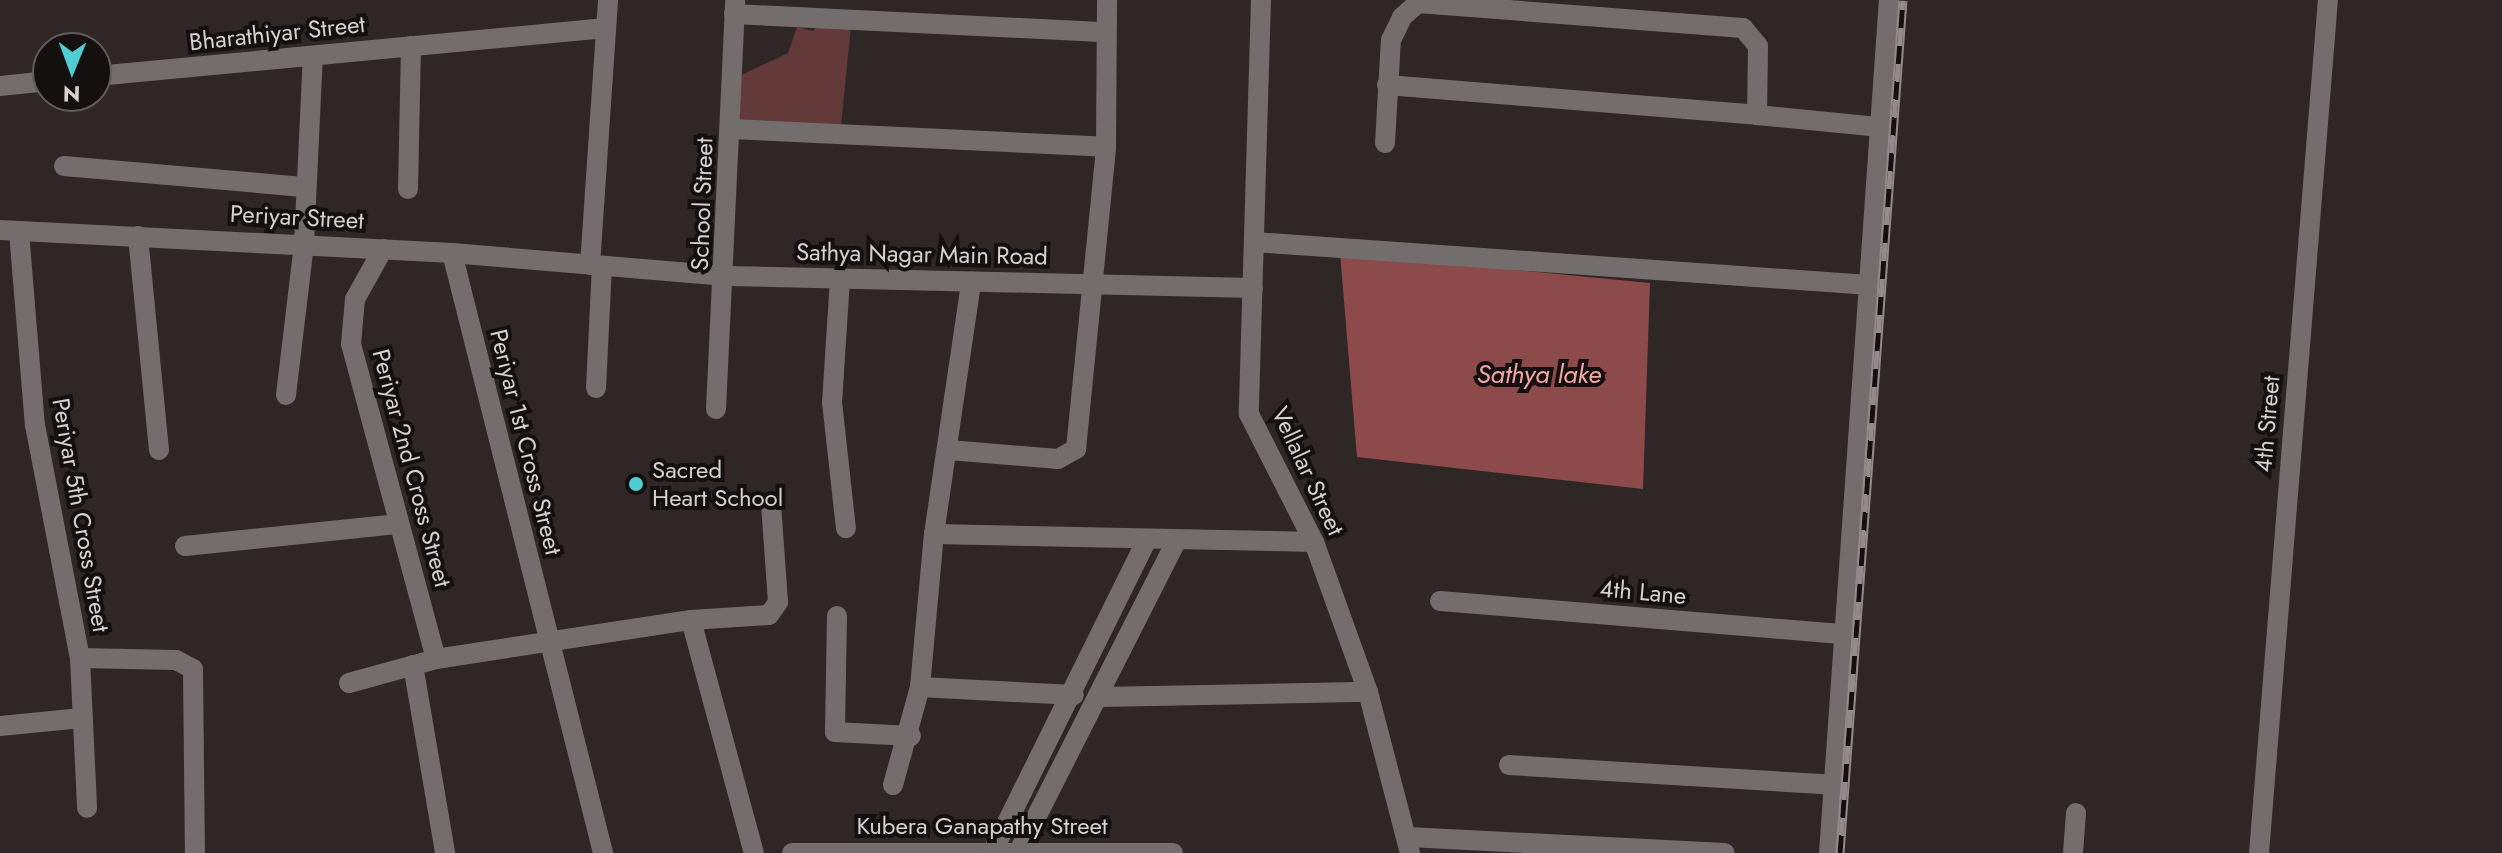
<!DOCTYPE html>
<style>
body{margin:0}
#map{position:relative;width:2502px;height:853px;overflow:hidden;background:#2f2626;font-family:Jost,sans-serif}
div>[style]{position:absolute}
.green>*{inset:0;background:#633939}
.water>*{inset:0;background:#8d4a4b}
.minor>*{height:20px;margin:-10px;padding:0 10px;transform-origin:10px;border-radius:10px;background:#736e6d}
.rail>*{height:9px;margin-top:-4.5px;transform-origin:0;background:repeating-linear-gradient(90deg,#141010 0 18px,#938b8b 0 36px);box-sizing:border-box;border-block:2px solid #938b8b}
.dots>*{width:22px;height:22px;translate:-50% -50%;box-sizing:border-box;border:4px solid #141010;border-radius:50%}
span{translate:-50% -50%;white-space:nowrap;text-align:center;line-height:1.15;-webkit-text-stroke:8px #141010;paint-order:stroke}
.street-label{font-size:24px;color:#d7d0d0}
.poi-label{font-size:24px;color:#d7d0d0}
.left{translate:0 -50%;text-align:left}
.water-label{font-size:26px;color:#f7a6a5;font-style:italic}
.north{position:absolute;left:32px;top:32px;width:80px;height:80px;box-sizing:border-box;background:#141010;border:2px solid #625d5d;border-radius:50%;rotate:181deg;font-size:22px;font-weight:700;line-height:32px;text-align:center;color:#d7d0d0}
.north::after{content:'';display:block;margin:auto;width:28px;height:36px;background:#51ccd3;clip-path:polygon(50% 0,100% 100%,50% 72%,0 100%)}
</style>
<div id="map">
<div class="green">
<i style="clip-path:polygon(820px 24px,851px 26px,841px 126px,737px 120px,739px 76px,788px 53px,797px 27px,813px 31px)"></i>
</div>
<div class="water">
<i style="clip-path:polygon(1340px 253px,1650px 283px,1643px 489px,1357px 457px)"></i>
</div>
<div class="minor">
<i style="left:1261px;top:0;width:414px;rotate:91.7deg"></i>
<i style="left:1249px;top:414px;width:144px;rotate:63.1deg"></i>
<i style="left:1314px;top:542px;width:159px;rotate:70.2deg"></i>
<i style="left:1368px;top:692px;width:166px;rotate:75.4deg"></i>
<i style="left:734px;top:14px;width:372px;rotate:2.8deg"></i>
<i style="left:96px;top:76px;width:512px;rotate:-5.38deg"></i>
<i style="left:1387px;top:85px;width:371px;rotate:4.6deg"></i>
<i style="left:0;top:86px;width:48px;rotate:-5.9deg"></i>
<i style="left:731px;top:129px;width:375px;rotate:2.7deg"></i>
<i style="left:1385px;top:143px;width:103px;rotate:-86.7deg"></i>
<i style="left:1391px;top:40px;width:25px;rotate:-64deg"></i>
<i style="left:1402px;top:17px;width:21px;rotate:-41deg"></i>
<i style="left:1418px;top:3px;width:326px;rotate:4.4deg"></i>
<i style="left:1743px;top:28px;width:23px;rotate:50deg"></i>
<i style="left:1758px;top:46px;width:69px;rotate:90.8deg"></i>
<i style="left:1757px;top:115px;width:124px;rotate:5.6deg"></i>
<i style="left:64px;top:166px;width:243px;rotate:5deg"></i>
<i style="left:408px;top:189px;width:143px;rotate:-88.8deg"></i>
<i style="left:0;top:230px;width:453px;rotate:2.9deg"></i>
<i style="left:452px;top:253px;width:275px;rotate:4.8deg"></i>
<i style="left:726px;top:276px;width:527px;rotate:1.3deg"></i>
<i style="left:19px;top:232px;width:194px;rotate:85.3deg"></i>
<i style="left:35px;top:425px;width:237px;rotate:79.1deg"></i>
<i style="left:80px;top:658px;width:150px;rotate:87.3deg"></i>
<i style="left:138px;top:236px;width:215px;rotate:84.4deg"></i>
<i style="left:1254px;top:242px;width:617px;rotate:3.99deg"></i>
<i style="left:383px;top:249px;width:57px;rotate:119.2deg"></i>
<i style="left:355px;top:299px;width:45px;rotate:95.1deg"></i>
<i style="left:351px;top:344px;width:326px;rotate:74.9deg"></i>
<i style="left:452px;top:253px;width:619px;rotate:75.87deg"></i>
<i style="left:590px;top:265px;width:266px;rotate:-86.1deg"></i>
<i style="left:840px;top:279px;width:123px;rotate:93.7deg"></i>
<i style="left:832px;top:402px;width:127px;rotate:83.7deg"></i>
<i style="left:596px;top:388px;width:122px;rotate:-87.2deg"></i>
<i style="left:286px;top:395px;width:152px;rotate:-83.2deg"></i>
<i style="left:304px;top:244px;width:188px;rotate:-87.3deg"></i>
<i style="left:716px;top:409px;width:409px;rotate:-87.3deg"></i>
<i style="left:949px;top:450px;width:109px;rotate:4.7deg"></i>
<i style="left:1058px;top:459px;width:21px;rotate:-29deg"></i>
<i style="left:1076px;top:449px;width:303px;rotate:-84.3deg"></i>
<i style="left:1106px;top:147px;width:147px;rotate:-89.6deg"></i>
<i style="left:934px;top:534px;width:380px;rotate:1.2deg"></i>
<i style="left:185px;top:546px;width:215px;rotate:-5.9deg"></i>
<i style="left:1440px;top:601px;width:402px;rotate:4.7deg"></i>
<i style="left:837px;top:616px;width:116px;rotate:91deg"></i>
<i style="left:835px;top:732px;width:76px;rotate:3deg"></i>
<i style="left:691px;top:620px;width:241px;rotate:74.9deg"></i>
<i style="left:80px;top:658px;width:96px;rotate:1.2deg"></i>
<i style="left:176px;top:660px;width:19px;rotate:28deg"></i>
<i style="left:193px;top:669px;width:184px;rotate:89.4deg"></i>
<i style="left:413px;top:665px;width:191px;rotate:80.3deg"></i>
<i style="left:349px;top:683px;width:90px;rotate:-15.4deg"></i>
<i style="left:436px;top:659px;width:258px;rotate:-8.7deg"></i>
<i style="left:691px;top:620px;width:78px;rotate:-3.7deg"></i>
<i style="left:769px;top:615px;width:16px;rotate:-55deg"></i>
<i style="left:778px;top:602px;width:97px;rotate:-94.1deg"></i>
<i style="left:920px;top:687px;width:154px;rotate:3deg"></i>
<i style="left:1099px;top:697px;width:269px;rotate:-1.1deg"></i>
<i style="left:0;top:726px;width:82px;rotate:-5.6deg"></i>
<i style="left:1509px;top:765px;width:325px;rotate:3.5deg"></i>
<i style="left:893px;top:785px;width:102px;rotate:-74.6deg"></i>
<i style="left:920px;top:687px;width:154px;rotate:-84.8deg"></i>
<i style="left:934px;top:534px;width:255px;rotate:-81.6deg"></i>
<i style="left:1408px;top:837px;width:317px;rotate:2.9deg"></i>
<i style="left:792px;top:853px;width:381px"></i>
<i style="left:992px;top:853px;width:347px;rotate:-63.7deg"></i>
<i style="left:1018px;top:853px;width:349px;rotate:-63.1deg"></i>
<i style="left:1829px;top:853px;width:855px;rotate:-85.98deg"></i>
<i style="left:2073px;top:853px;width:40px;rotate:-85.7deg"></i>
<i style="left:2259px;top:853px;width:856px;rotate:-85.38deg"></i>
</div>
<div class="rail">
<i style="left:1840px;top:853px;width:855px;rotate:-85.78deg"></i>
</div>
<div class="dots">
<i style="left:636px;top:484px;background:#51ccd3"></i>
</div>
<div class="street-label">
<span style="left:277px;top:33px;rotate:-6deg">Bharathiyar Street</span>
<span style="left:702px;top:204px;rotate:-88deg">School Street</span>
<span style="left:297px;top:217px;rotate:3deg">Periyar Street</span>
<span style="left:922px;top:254px;rotate:1deg">Sathya Nagar Main Road</span>
<span style="left:2267px;top:424px;rotate:-85deg">4th Street</span>
<span style="left:526px;top:442px;rotate:76deg">Periyar 1st Cross Street</span>
<span style="left:412px;top:468px;rotate:75deg">Periyar 2nd Cross Street</span>
<span style="left:1308px;top:471px;rotate:65deg">Vellalar Street</span>
<span style="left:81px;top:515px;rotate:80deg">Periyar 5th Cross Street</span>
<span style="left:1643px;top:592px;rotate:5deg">4th Lane</span>
<span style="left:982px;top:826px">Kubera Ganapathy Street</span>
</div>
<div class="poi-label">
<span class="left" style="left:652px;top:484px">Sacred<br>Heart School</span>
</div>
<div class="water-label">
<span style="left:1539px;top:375px">Sathya lake</span>
</div>
<div class="north">N</div>
</div>
